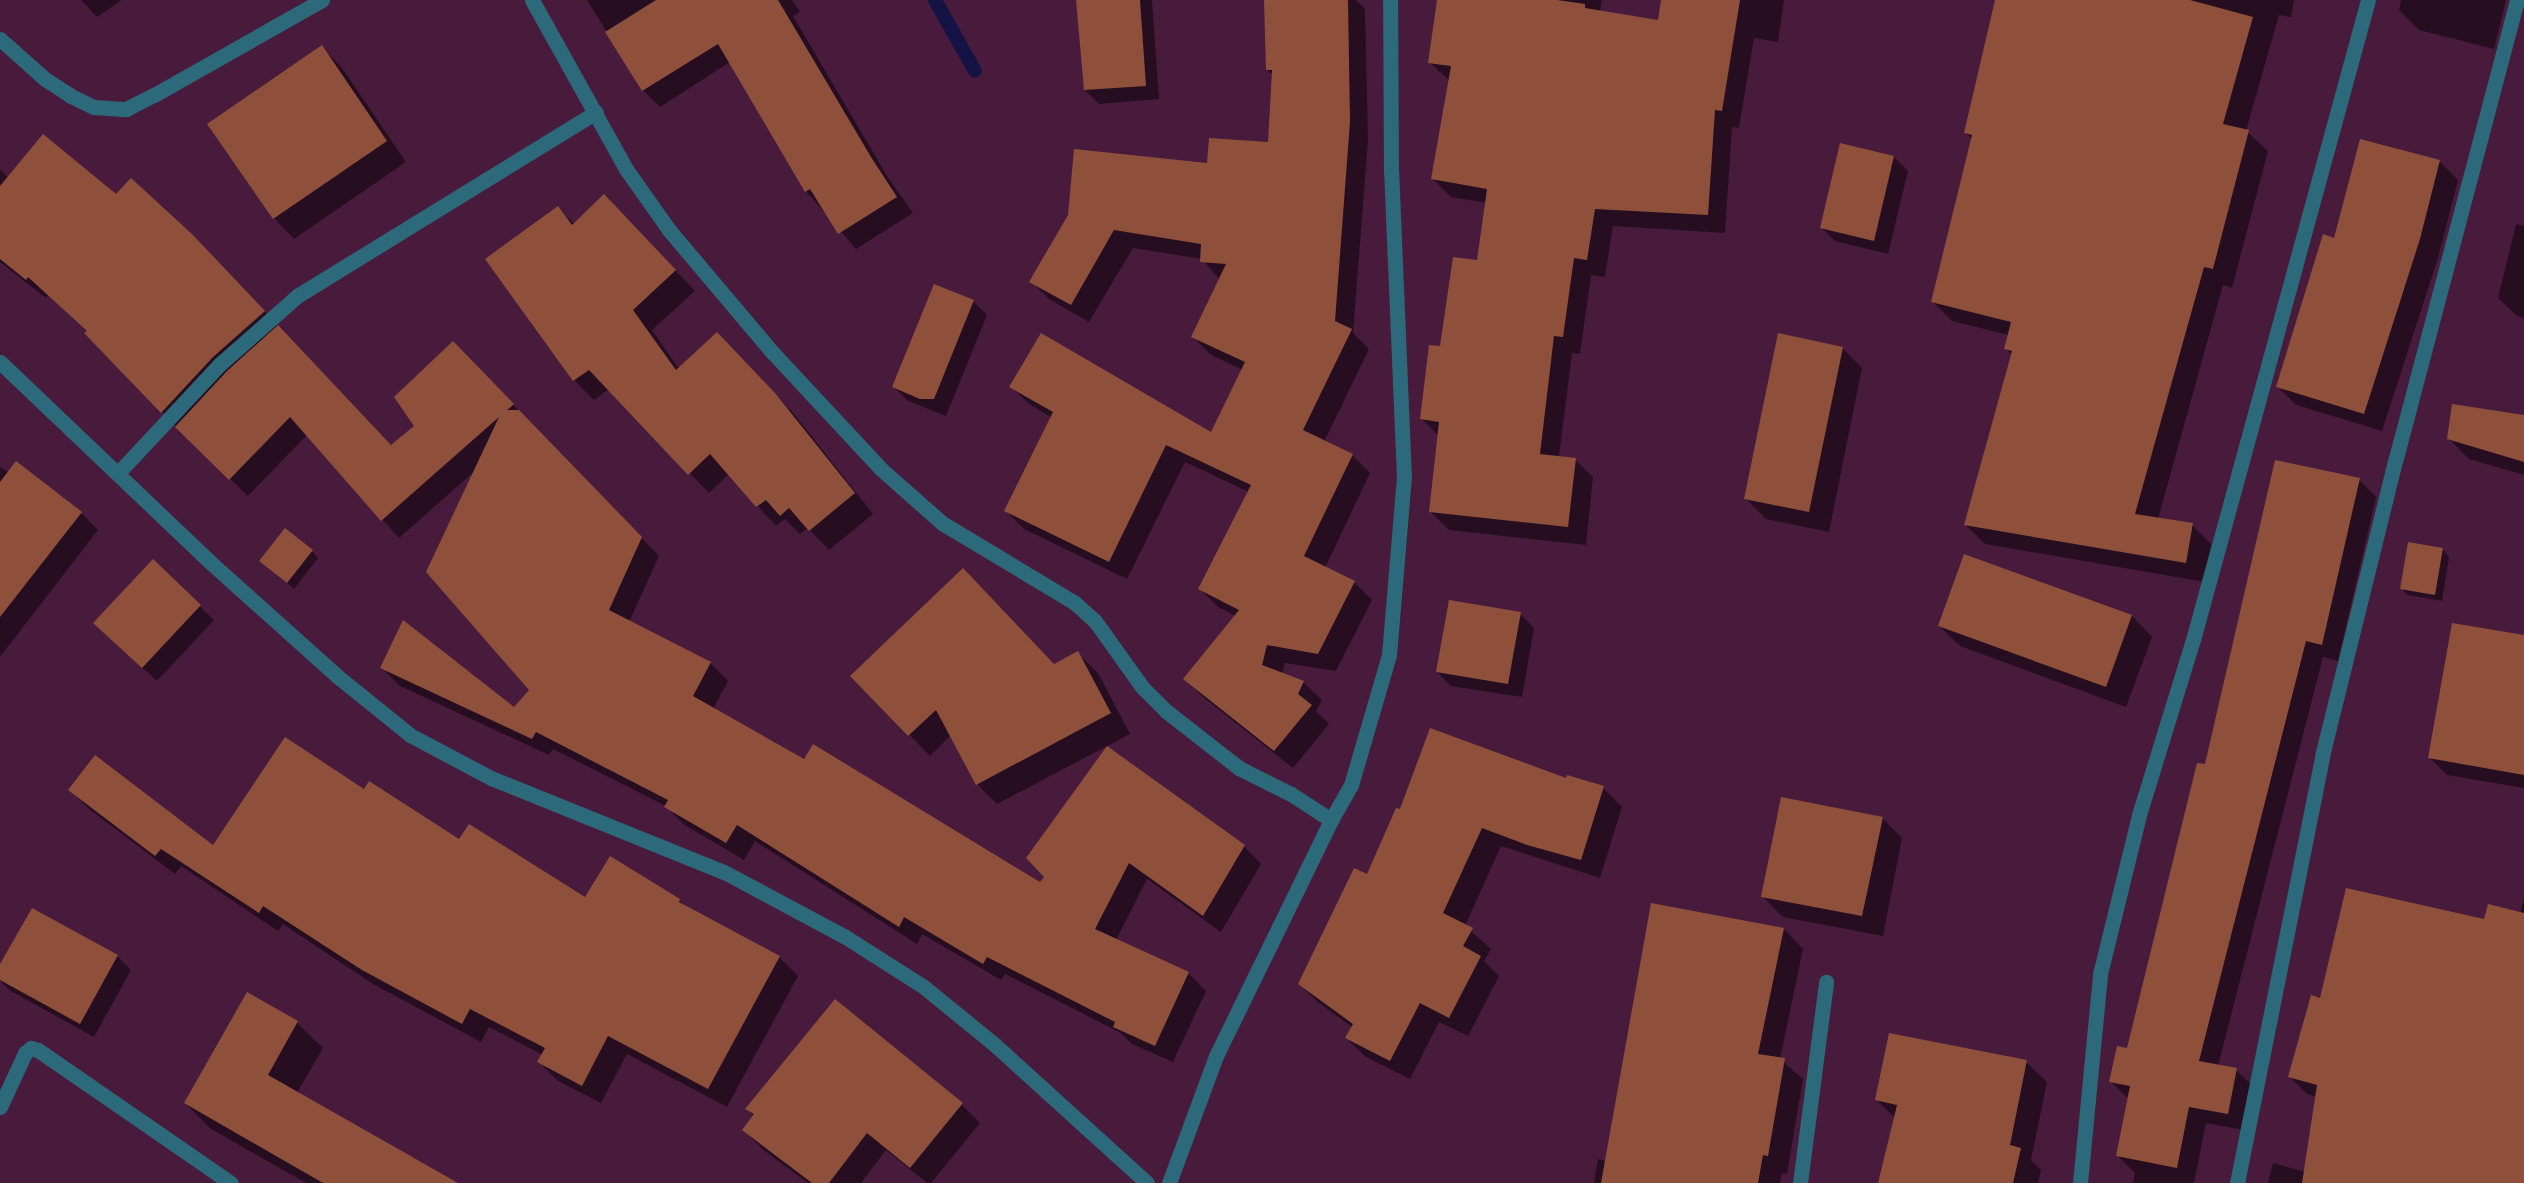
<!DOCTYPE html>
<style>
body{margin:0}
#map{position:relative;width:2524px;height:1183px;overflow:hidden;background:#481b3c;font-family:Karla,sans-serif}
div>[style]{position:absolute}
.shadow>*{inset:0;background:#0007}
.stream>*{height:14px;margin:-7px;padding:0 7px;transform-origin:7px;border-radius:7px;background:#151245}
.building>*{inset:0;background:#8f503b}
.street>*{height:15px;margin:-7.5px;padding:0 7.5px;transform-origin:7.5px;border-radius:7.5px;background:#2c697a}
span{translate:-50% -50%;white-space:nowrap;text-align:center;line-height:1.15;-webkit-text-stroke:6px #220f1d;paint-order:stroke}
</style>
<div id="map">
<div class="shadow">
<i style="clip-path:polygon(81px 0,122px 0,97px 17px)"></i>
<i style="clip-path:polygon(587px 0,792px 0,800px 12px,793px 16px,887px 176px,913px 213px,856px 249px,806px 191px,730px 62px,660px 107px,643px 90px)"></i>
<i style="clip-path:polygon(1078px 0,1152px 0,1159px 99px,1099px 104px,1085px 90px)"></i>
<i style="clip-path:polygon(1265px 0,1356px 0,1365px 9px,1368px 141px,1353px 333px,1369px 349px,1324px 442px,1352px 455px,1370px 473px,1325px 568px,1354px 582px,1372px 600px,1336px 671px,1285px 663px,1282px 674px,1303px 682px,1322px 700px,1316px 711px,1329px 724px,1293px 768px,1203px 697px,1185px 679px,1236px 616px,1218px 607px,1200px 589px,1249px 492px,1185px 462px,1127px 579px,1024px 529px,1006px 511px,1052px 418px,1029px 404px,1011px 386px,1212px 434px,1243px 370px,1211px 355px,1193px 337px,1220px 280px,1202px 259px,1133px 248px,1089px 322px,1049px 299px,1031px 281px,1209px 165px,1269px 144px,1274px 76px,1267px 70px)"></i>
<i style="clip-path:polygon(1439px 0,1602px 0,1600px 12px,1659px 22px,1663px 0,1784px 0,1778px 42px,1754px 38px,1739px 128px,1732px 127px,1725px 233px,1613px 226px,1605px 277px,1591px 275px,1580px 354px,1572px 353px,1559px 456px,1575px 460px,1593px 477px,1586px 545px,1449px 530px,1431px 512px,1439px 436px,1422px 419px,1442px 348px,1478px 262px,1487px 203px,1451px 197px,1433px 179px,1450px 81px,1429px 62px)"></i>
<i style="clip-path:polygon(1997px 0,2294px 0,2291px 17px,2279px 15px,2246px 131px,2268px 151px,2232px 288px,2223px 285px,2158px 519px,2192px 525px,2211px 544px,2205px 582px,1985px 544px,1966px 525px,2013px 356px,2005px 348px,2009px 335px,1952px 321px,1933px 302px,1972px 139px,1966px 133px)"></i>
<i style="clip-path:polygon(2401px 0,2506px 0,2494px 49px,2419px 30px,2399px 10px)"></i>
<i style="clip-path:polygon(322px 47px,342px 68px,406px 162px,294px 239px,274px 218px)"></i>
<i style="clip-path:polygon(2361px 141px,2440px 162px,2458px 180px,2438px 258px,2382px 431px,2296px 405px,2278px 387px,2335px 240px)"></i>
<i style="clip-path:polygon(1894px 157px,1908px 171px,1888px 254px,1835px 241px,1821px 227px)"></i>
<i style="clip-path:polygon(0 169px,8px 178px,116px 196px,212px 256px,392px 446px,416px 427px,470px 360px,659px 556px,629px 622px,710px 663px,728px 681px,713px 709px,804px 761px,1040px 884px,1046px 877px,1028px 858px,1244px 846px,1261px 864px,1221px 932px,1147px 879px,1116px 940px,1188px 973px,1206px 991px,1173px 1062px,1132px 1044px,1121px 1033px,1005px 974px,1001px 980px,922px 934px,917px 944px,755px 841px,744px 860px,683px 824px,666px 806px,553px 749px,549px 755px,400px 686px,382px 668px,514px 709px,531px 690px,475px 471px,399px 538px,307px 435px,248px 496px,162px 412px,88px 332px,48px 295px,46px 298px,0 262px)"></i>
<i style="clip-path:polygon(558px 208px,575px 225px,624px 216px,695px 291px,652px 330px,679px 369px,736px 353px,794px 414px,873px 514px,829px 550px,808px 528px,800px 534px,785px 519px,776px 526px,729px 474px,709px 493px,609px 389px,594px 400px,574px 380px,487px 259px)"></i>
<i style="clip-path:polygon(2516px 224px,2524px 226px,2524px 318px,2517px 316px,2498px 298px)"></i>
<i style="clip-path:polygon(935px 286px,973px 301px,987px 315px,946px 416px,908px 401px,894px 387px)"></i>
<i style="clip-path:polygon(1842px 348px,1862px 368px,1829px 532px,1766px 519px,1746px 499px)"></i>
<i style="clip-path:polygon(2524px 417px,2524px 475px,2469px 459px,2448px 438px)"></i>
<i style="clip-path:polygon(0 467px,81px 513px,98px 530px,0 657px)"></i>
<i style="clip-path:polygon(2359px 480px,2376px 497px,2338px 661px,2323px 657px,2218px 1066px,2236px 1070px,2253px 1086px,2244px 1130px,2206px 1123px,2194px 1183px,2133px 1183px,2135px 1173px,2118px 1156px,2128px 1098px,2111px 1082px,2128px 1050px,2206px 766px)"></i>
<i style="clip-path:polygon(2409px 544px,2443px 550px,2449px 557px,2442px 601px,2408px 595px,2402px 589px)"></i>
<i style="clip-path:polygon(312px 551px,318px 558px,294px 589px,261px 561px)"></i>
<i style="clip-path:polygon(1965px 556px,2132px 616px,2152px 637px,2126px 707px,1960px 646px,1939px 626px)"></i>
<i style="clip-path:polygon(153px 562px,214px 620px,157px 681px,109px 637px)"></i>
<i style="clip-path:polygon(1520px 614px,1534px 628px,1522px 697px,1451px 686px,1437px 672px)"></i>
<i style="clip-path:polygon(2524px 637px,2524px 788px,2447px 775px,2430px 758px)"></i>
<i style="clip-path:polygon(1077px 653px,1098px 673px,1130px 734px,997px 804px,977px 784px,951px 735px,930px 756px,852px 676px,1054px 665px)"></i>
<i style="clip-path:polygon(1567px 780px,1603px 788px,1622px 807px,1600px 878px,1501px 846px,1465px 926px,1491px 949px,1484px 961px,1499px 976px,1468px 1036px,1439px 1022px,1410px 1079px,1366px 1057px,1346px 1038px,1352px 1027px,1319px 1003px,1299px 984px,1368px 876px)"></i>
<i style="clip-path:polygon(70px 790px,213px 847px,364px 792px,459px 841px,586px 899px,679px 900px,688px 909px,779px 957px,798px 976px,727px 1107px,627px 1054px,601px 1103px,558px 1081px,539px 1062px,543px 1055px,489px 1027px,481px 1042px,373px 984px,283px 924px,278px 931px,181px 866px,175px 874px,89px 809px)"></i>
<i style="clip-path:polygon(1882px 818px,1902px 838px,1883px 936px,1783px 917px,1763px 897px)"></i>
<i style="clip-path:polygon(2524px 898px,2524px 1183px,2268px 1183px,2273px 1163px,2305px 1172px,2317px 1097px,2307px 1094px,2290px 1077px,2322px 1000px,2485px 921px,2520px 914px)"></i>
<i style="clip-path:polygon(1784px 929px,1803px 949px,1780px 1059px,1803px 1079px,1787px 1174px,1782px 1173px,1780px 1183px,1594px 1183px,1598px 1159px,1606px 1161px)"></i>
<i style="clip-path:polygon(117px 956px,131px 970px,94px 1037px,9px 990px,0 980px,0 967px)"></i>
<i style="clip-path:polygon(248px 994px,297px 1023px,323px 1048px,297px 1093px,455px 1183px,306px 1183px,211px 1129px,185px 1103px)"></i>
<i style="clip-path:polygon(835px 1001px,962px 1105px,980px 1123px,931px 1183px,927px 1183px,886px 1150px,861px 1183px,808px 1183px,762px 1149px,744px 1130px,754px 1116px,747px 1109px)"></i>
<i style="clip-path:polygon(2026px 1062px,2047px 1082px,2031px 1160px,2041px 1170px,2038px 1183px,1880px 1183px,1896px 1119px,1877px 1100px)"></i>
</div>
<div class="stream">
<i style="left:935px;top:0;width:81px;rotate:60.6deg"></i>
</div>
<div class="building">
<i style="clip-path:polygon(656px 0,778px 0,871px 157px,897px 197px,838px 234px,810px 189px,805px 192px,718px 44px,642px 91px,605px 32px)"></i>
<i style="clip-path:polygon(1076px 0,1140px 0,1146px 86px,1084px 90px)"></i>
<i style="clip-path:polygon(1264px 0,1348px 0,1350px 122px,1335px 321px,1352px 329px,1303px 430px,1353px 454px,1304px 556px,1355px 581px,1318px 654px,1267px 645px,1262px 665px,1304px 681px,1298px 694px,1312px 705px,1274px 751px,1183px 679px,1239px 610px,1198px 589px,1251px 485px,1166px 445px,1109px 562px,1004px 511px,1053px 412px,1009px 387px,1041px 333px,1211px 432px,1245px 362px,1191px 337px,1226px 264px,1200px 262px,1201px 244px,1114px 230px,1071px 305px,1029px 282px,1068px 215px,1074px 149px,1207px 163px,1209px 138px,1268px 142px,1272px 70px,1266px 70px)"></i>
<i style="clip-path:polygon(1437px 0,1557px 0,1585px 4px,1585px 8px,1658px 20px,1661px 0,1740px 0,1722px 111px,1715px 110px,1708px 215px,1595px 209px,1587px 260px,1574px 258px,1563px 337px,1554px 336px,1540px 454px,1576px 458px,1568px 527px,1429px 512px,1439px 422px,1420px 419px,1429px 345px,1440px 346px,1453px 257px,1477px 260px,1487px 189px,1431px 179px,1451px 66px,1428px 63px)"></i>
<i style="clip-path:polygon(1995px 0,2190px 0,2253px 17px,2223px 124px,2249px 130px,2213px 269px,2204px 267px,2135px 514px,2193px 523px,2186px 563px,1964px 525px,2012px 351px,2004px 349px,2011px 322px,1931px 302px,1972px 135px,1964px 133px)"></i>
<i style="clip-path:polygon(322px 45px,387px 141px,273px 219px,207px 124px)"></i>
<i style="clip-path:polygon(43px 134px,116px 194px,131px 178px,193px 235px,265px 311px,213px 357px,161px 413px,84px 333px,87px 331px,28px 277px,26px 280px,0 259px,0 186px)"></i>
<i style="clip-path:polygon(2360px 139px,2440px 160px,2420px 239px,2364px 414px,2276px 387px,2323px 234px,2334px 238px)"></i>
<i style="clip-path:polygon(1840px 143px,1894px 156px,1874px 241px,1820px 228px)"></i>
<i style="clip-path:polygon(604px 194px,676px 270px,633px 310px,676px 370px,717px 332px,775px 393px,855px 493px,809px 531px,789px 508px,780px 516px,766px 500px,756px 507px,710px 454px,688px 475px,589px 370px,573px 381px,485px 259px,558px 206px,572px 225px)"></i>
<i style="clip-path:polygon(934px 284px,974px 300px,934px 399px,920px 399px,892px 387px)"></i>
<i style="clip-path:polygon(278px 325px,391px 445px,414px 426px,394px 397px,453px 341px,514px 404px,507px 410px,519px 410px,642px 537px,609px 610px,711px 662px,693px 696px,804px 759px,813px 744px,1040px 882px,1044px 877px,1026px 858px,1107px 746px,1245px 845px,1203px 916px,1129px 863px,1095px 929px,1189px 972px,1155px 1046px,1113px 1027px,1115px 1022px,987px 957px,983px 964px,904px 917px,899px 927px,737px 825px,726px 843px,664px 807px,668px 800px,536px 732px,532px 739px,380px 668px,403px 620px,514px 707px,529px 690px,426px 572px,499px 417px,381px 521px,290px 417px,229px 480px,175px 427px,227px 371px)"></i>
<i style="clip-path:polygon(1778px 333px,1843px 347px,1809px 512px,1744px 499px)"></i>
<i style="clip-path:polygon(2452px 404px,2524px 415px,2524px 462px,2447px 439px)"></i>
<i style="clip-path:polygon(2275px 460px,2360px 478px,2322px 645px,2306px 641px,2199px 1061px,2237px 1068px,2228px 1114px,2189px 1107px,2177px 1168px,2116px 1156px,2130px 1086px,2109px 1082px,2117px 1046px,2127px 1048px,2197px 763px,2205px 764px)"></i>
<i style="clip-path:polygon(16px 461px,82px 512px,0 617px,0 482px)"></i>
<i style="clip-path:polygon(285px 528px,313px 550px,287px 583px,259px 561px)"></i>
<i style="clip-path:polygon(2408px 542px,2443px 548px,2435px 595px,2400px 589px)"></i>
<i style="clip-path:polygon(1964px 554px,2132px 615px,2106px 687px,1938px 626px)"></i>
<i style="clip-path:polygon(153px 559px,201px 605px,142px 668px,93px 623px)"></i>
<i style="clip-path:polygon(963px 568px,1054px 664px,1078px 651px,1111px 713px,976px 785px,936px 710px,908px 736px,850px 676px)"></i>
<i style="clip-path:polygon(1449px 600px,1521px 612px,1508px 684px,1436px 672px)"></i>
<i style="clip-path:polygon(2452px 623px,2524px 635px,2524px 775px,2428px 758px)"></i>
<i style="clip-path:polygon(1430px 728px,1566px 778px,1567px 775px,1604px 786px,1581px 860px,1527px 845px,1482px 828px,1443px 913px,1473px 928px,1463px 946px,1481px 956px,1449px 1018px,1420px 1003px,1390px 1061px,1345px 1038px,1353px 1024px,1298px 984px,1354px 868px,1367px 874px,1396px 808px,1400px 809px)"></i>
<i style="clip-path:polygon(285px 737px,364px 789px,369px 781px,459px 839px,469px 824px,585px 897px,610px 856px,680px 899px,679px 902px,780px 956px,708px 1089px,608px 1036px,582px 1086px,537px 1062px,545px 1048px,470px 1009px,462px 1024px,362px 970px,263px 906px,259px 913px,161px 849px,155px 856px,68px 790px,95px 755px,213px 845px)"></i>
<i style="clip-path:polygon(1781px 797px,1883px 817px,1862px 916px,1761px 897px)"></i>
<i style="clip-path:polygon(2346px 888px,2484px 919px,2488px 904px,2524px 913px,2524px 1183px,2302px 1183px,2317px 1085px,2288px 1077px,2311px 995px,2320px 998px)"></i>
<i style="clip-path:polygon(1651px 903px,1784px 928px,1758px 1054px,1785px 1058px,1768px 1156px,1763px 1155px,1758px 1183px,1601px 1183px)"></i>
<i style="clip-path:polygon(32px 908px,118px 955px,80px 1024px,0 980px,0 964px)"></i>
<i style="clip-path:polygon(247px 992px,298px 1021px,268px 1075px,458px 1183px,323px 1183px,184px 1103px)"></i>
<i style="clip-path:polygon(835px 999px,963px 1103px,910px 1168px,867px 1133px,829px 1183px,812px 1183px,742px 1130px,754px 1114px,745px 1109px)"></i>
<i style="clip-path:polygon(1889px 1033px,2027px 1060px,2010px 1145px,2021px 1148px,2013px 1183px,1878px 1183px,1897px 1105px,1875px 1100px)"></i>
</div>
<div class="street">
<i style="left:532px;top:0;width:193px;rotate:60.9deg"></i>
<i style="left:626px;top:169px;width:75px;rotate:54.8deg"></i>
<i style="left:669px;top:230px;width:161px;rotate:49.8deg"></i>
<i style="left:773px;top:353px;width:158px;rotate:47deg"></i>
<i style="left:881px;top:469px;width:81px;rotate:41.5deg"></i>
<i style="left:942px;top:523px;width:155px;rotate:31deg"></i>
<i style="left:1075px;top:603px;width:27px;rotate:42deg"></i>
<i style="left:1095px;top:621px;width:81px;rotate:54.5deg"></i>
<i style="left:1142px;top:687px;width:34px;rotate:45deg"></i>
<i style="left:1166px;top:711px;width:93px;rotate:38deg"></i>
<i style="left:1239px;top:768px;width:58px;rotate:26.6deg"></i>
<i style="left:1291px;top:794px;width:48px;rotate:33deg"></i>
<i style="left:0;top:39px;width:60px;rotate:41.6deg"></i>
<i style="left:45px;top:79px;width:31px;rotate:33deg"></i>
<i style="left:71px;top:96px;width:25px;rotate:26deg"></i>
<i style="left:94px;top:107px;width:32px;rotate:4deg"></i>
<i style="left:126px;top:109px;width:31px;rotate:-27deg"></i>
<i style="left:154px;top:95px;width:193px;rotate:-29.5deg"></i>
<i style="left:0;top:362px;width:290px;rotate:43.6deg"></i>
<i style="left:210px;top:562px;width:171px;rotate:41.9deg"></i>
<i style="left:337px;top:676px;width:94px;rotate:38.9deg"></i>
<i style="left:410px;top:735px;width:92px;rotate:28deg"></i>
<i style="left:491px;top:778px;width:251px;rotate:22deg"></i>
<i style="left:724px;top:872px;width:136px;rotate:28.1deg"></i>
<i style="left:844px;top:936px;width:95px;rotate:32.5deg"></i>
<i style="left:924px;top:987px;width:92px;rotate:39.2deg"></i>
<i style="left:995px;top:1045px;width:205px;rotate:42.2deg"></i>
<i style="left:118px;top:473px;width:149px;rotate:-46.9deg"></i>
<i style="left:220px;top:364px;width:103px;rotate:-41.4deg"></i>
<i style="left:297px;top:296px;width:351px;rotate:-31.6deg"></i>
<i style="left:0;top:1107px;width:60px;rotate:-65.2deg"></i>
<i style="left:25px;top:1053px;width:8px;rotate:-40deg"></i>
<i style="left:31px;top:1048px;width:7px;rotate:16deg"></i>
<i style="left:38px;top:1050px;width:234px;rotate:34.6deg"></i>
<i style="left:1169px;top:1183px;width:135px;rotate:-69.7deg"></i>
<i style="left:1216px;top:1056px;width:263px;rotate:-64deg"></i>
<i style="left:1331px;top:820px;width:40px;rotate:-60.3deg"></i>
<i style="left:1351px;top:785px;width:135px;rotate:-73.7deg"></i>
<i style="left:1389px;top:655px;width:178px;rotate:-85.2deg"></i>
<i style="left:1404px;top:478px;width:307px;rotate:-92.4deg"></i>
<i style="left:1391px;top:171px;width:171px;rotate:-90.3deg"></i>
<i style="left:1800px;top:1183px;width:203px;rotate:-82.6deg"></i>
<i style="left:2080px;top:1183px;width:210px;rotate:-84.5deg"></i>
<i style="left:2100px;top:974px;width:164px;rotate:-76.2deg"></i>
<i style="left:2139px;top:815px;width:183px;rotate:-72.9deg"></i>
<i style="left:2193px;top:640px;width:663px;rotate:-74.71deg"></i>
<i style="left:2237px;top:1183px;width:435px;rotate:-78.7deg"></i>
<i style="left:2322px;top:756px;width:307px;rotate:-76.1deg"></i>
<i style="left:2396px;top:458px;width:474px;rotate:-75.2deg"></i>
</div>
</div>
